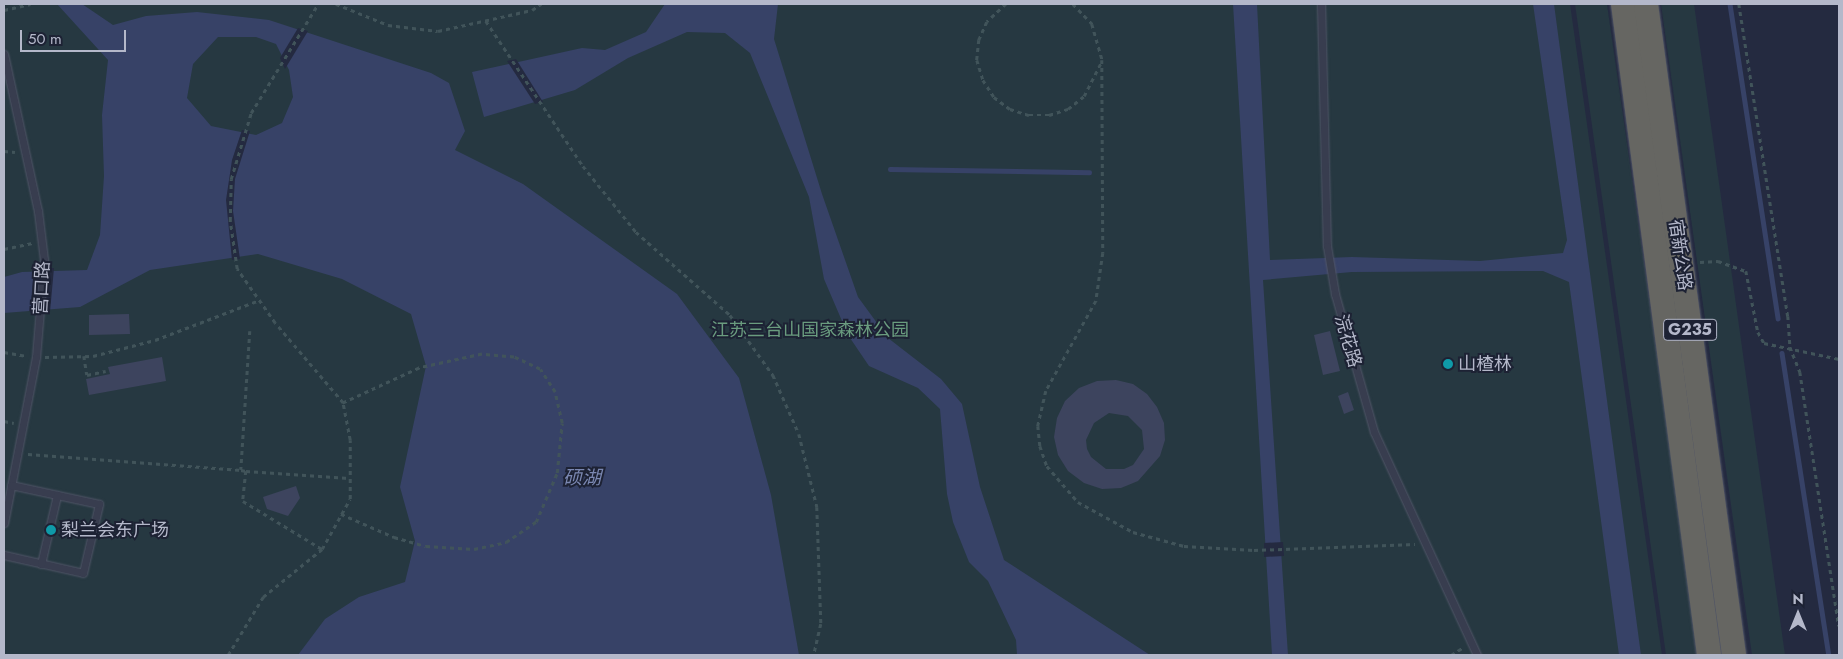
<!DOCTYPE html>
<meta charset="utf-8">
<style>
body{margin:0}
#map{position:relative;width:1843px;height:659px;overflow:hidden;background:#242a40;font-family:Jost,"Noto Sans SC",sans-serif}
div>[style]{position:absolute}
.green>*{inset:0;background:#263841}
.water>*{inset:0;background:#374267}
.pier>*{inset:0;background:#242a40}
.stream>*{height:4.5px;margin:-2.25px;padding:0 2.25px;transform-origin:2.25px;border-radius:2.25px;background:#374267}
.building>*{inset:0;background:#3d445e}
.path>*{height:2.5px;margin-top:-1.25px;transform-origin:0;background:repeating-linear-gradient(90deg,#41545a 0 4px,transparent 0 8px)}
.roads{filter:drop-shadow(0 0 1px #505567) drop-shadow(0 0 1px #505567)}
.service>*{height:7px;margin:-3.5px;padding:0 3.5px;transform-origin:3.5px;border-radius:3.5px;background:#383d4f}
.trunk>*{height:24px;margin:-12px;padding:0 12px;transform-origin:12px;border-radius:12px;background:#666662}
.dots>*{width:14px;height:14px;translate:-50% -50%;box-sizing:border-box;border:2px solid #1d2234;border-radius:50%}
span{translate:-50% -50%;white-space:nowrap;text-align:center;line-height:1.15;-webkit-text-stroke:4px #1d2234;paint-order:stroke}
.shield-label span{padding:1px 4px;background:#1d2234;border:1px solid;border-radius:4px;-webkit-text-stroke-width:0}
.shield-label{font-size:16px;color:#b4b8ca;font-weight:700}
.street-label{font-size:18px;color:#b4b8ca}
.park-label{font-size:18px;color:#6a9c7f}
.poi-label{font-size:18px;color:#b4b8ca}
.left{translate:0 -50%;text-align:left}
.water-label{font-size:19px;color:#7b88b2;font-style:italic}
.frame{position:absolute;inset:0;border:5px solid #b4b8ca;pointer-events:none}
.north{position:absolute;left:1773px;top:589px;width:50px;height:50px;-webkit-text-stroke:4px #1d2234;paint-order:stroke;rotate:0deg;font-size:14px;font-weight:700;line-height:20px;text-align:center;color:#b4b8ca}
.north::after{content:'';display:block;margin:auto;width:18px;height:22px;background:#b4b8ca;clip-path:polygon(50% 0,100% 100%,50% 72%,0 100%)}
.scale{position:absolute;left:20px;top:30px;width:106px;height:22px;box-sizing:border-box;border:2px solid #b4b8ca;border-top:0;padding-left:6px;font-size:15px;line-height:18px;white-space:nowrap;color:#b4b8ca;-webkit-text-stroke:4px #1d2234;paint-order:stroke}
</style>
<div id="map">
<div class="green">
<i style="clip-path:polygon(4px 4px,1570px 4px,1662px 655px,4px 655px)"></i>
<i style="clip-path:polygon(1575px 4px,1607px 4px,1700px 655px,1666px 655px)"></i>
<i style="clip-path:polygon(1661px 4px,1694px 4px,1785px 655px,1752px 655px)"></i>
</div>
<div class="water">
<i style="clip-path:polygon(evenodd,57px 4px,82px 4px,113px 25px,146px 16px,197px 12px,269px 20px,431px 73px,449px 83px,465px 131px,455px 150px,523px 184px,677px 294px,739px 378px,771px 495px,799px 655px,298px 655px,325px 619px,359px 597px,405px 582px,415px 541px,400px 487px,426px 366px,411px 314px,342px 279px,258px 254px,150px 270px,80px 307px,4px 313px,4px 277px,22px 272px,87px 270px,100px 235px,104px 176px,102px 115px,108px 60px,57px 4px,218px 37px,256px 37px,276px 44px,289px 70px,293px 97px,282px 123px,256px 135px,211px 126px,187px 98px,193px 64px,218px 37px)"></i>
<i style="clip-path:polygon(665px 4px,778px 4px,774px 39px,822px 194px,858px 297px,888px 338px,941px 379px,962px 404px,980px 487px,1004px 560px,1150px 655px,1017px 655px,1016px 640px,988px 581px,969px 562px,953px 522px,947px 494px,940px 409px,918px 388px,869px 366px,848px 335px,824px 279px,809px 197px,750px 53px,725px 33px,687px 32px,628px 58px,575px 90px,484px 117px,472px 72px,582px 48px,605px 50px,646px 32px)"></i>
<i style="clip-path:polygon(1233px 4px,1257px 4px,1270px 260px,1352px 257px,1480px 261px,1563px 253px,1567px 240px,1533px 4px,1554px 4px,1641px 655px,1619px 655px,1569px 282px,1543px 271px,1352px 272px,1263px 280px,1288px 655px,1272px 655px)"></i>
</div>
<div class="pier">
<i style="clip-path:polygon(298px 28px,308px 31px,285px 69px,280px 58px)"></i>
<i style="clip-path:polygon(516px 59px,543px 102px,535px 104px,507px 61px)"></i>
<i style="clip-path:polygon(242px 130px,250px 131px,235px 179px,233px 211px,240px 259px,232px 260px,226px 200px,232px 160px)"></i>
<i style="clip-path:polygon(54px 268px,50px 312px,30px 313px,34px 269px)"></i>
<i style="clip-path:polygon(1283px 542px,1284px 556px,1264px 557px,1264px 543px)"></i>
</div>
<div class="stream">
<i style="left:1730px;top:4px;width:318px;rotate:81.3deg"></i>
<i style="left:890px;top:169px;width:199px;rotate:0.9deg"></i>
<i style="left:1782px;top:353px;width:306px;rotate:81.2deg"></i>
</div>
<div class="building">
<i style="clip-path:polygon(129px 314px,130px 334px,89px 335px,89px 315px)"></i>
<i style="clip-path:polygon(1330px 331px,1340px 371px,1323px 375px,1314px 335px)"></i>
<i style="clip-path:polygon(162px 357px,166px 381px,89px 395px,86px 379px,110px 374px,108px 367px)"></i>
<i style="clip-path:polygon(evenodd,1116px 380px,1133px 384px,1147px 394px,1157px 407px,1164px 423px,1165px 440px,1160px 456px,1138px 481px,1121px 488px,1102px 489px,1084px 483px,1068px 471px,1058px 455px,1054px 437px,1057px 418px,1065px 401px,1079px 388px,1097px 381px,1116px 380px,1109px 413px,1128px 416px,1142px 430px,1144px 449px,1133px 465px,1124px 469px,1106px 469px,1091px 457px,1087px 449px,1086px 440px,1094px 423px,1109px 413px)"></i>
<i style="clip-path:polygon(1348px 392px,1354px 410px,1344px 414px,1338px 396px)"></i>
<i style="clip-path:polygon(296px 486px,300px 498px,288px 516px,267px 509px,263px 497px)"></i>
</div>
<div class="path">
<i style="left:336px;top:4px;width:56px;rotate:22deg"></i>
<i style="left:388px;top:25px;width:50px;rotate:6.8deg"></i>
<i style="left:438px;top:31px;width:96px;rotate:-12.6deg"></i>
<i style="left:532px;top:10px;width:11px;rotate:-34deg"></i>
<i style="left:1006px;top:4px;width:26px;rotate:137deg"></i>
<i style="left:987px;top:22px;width:20px;rotate:114deg"></i>
<i style="left:979px;top:40px;width:20px;rotate:96deg"></i>
<i style="left:977px;top:60px;width:21px;rotate:73deg"></i>
<i style="left:983px;top:80px;width:20px;rotate:57deg"></i>
<i style="left:994px;top:97px;width:20px;rotate:37deg"></i>
<i style="left:1010px;top:109px;width:20px;rotate:18deg"></i>
<i style="left:1029px;top:115px;width:20px"></i>
<i style="left:1049px;top:115px;width:20px;rotate:-18deg"></i>
<i style="left:1068px;top:109px;width:21px;rotate:-39deg"></i>
<i style="left:1084px;top:96px;width:37px;rotate:-63deg"></i>
<i style="left:1073px;top:4px;width:28px;rotate:46deg"></i>
<i style="left:1092px;top:24px;width:37px;rotate:74deg"></i>
<i style="left:1102px;top:60px;width:193px;rotate:89.7deg"></i>
<i style="left:1103px;top:253px;width:49px;rotate:98.3deg"></i>
<i style="left:1096px;top:301px;width:103px;rotate:119.1deg"></i>
<i style="left:1046px;top:391px;width:36px;rotate:103deg"></i>
<i style="left:1038px;top:426px;width:20px;rotate:84deg"></i>
<i style="left:1040px;top:446px;width:21px;rotate:71deg"></i>
<i style="left:1047px;top:466px;width:48px;rotate:49.3deg"></i>
<i style="left:1078px;top:502px;width:63px;rotate:28.6deg"></i>
<i style="left:1133px;top:532px;width:53px;rotate:15.4deg"></i>
<i style="left:1184px;top:546px;width:70px;rotate:3.3deg"></i>
<i style="left:1254px;top:550px;width:161px;rotate:-2.1deg"></i>
<i style="left:1739px;top:4px;width:316px;rotate:81.1deg"></i>
<i style="left:1788px;top:316px;width:31px;rotate:86deg"></i>
<i style="left:1790px;top:347px;width:27px;rotate:68deg"></i>
<i style="left:1800px;top:372px;width:257px;rotate:81.3deg"></i>
<i style="left:4px;top:10px;width:27px;rotate:-13deg"></i>
<i style="left:486px;top:21px;width:174px;rotate:56.2deg"></i>
<i style="left:583px;top:166px;width:85px;rotate:51.2deg"></i>
<i style="left:636px;top:232px;width:125px;rotate:41.4deg"></i>
<i style="left:730px;top:315px;width:74px;rotate:54.4deg"></i>
<i style="left:773px;top:375px;width:64px;rotate:66.2deg"></i>
<i style="left:799px;top:434px;width:75px;rotate:76.1deg"></i>
<i style="left:817px;top:507px;width:117px;rotate:88deg"></i>
<i style="left:821px;top:624px;width:32px;rotate:103deg"></i>
<i style="left:4px;top:151px;width:11px;rotate:5deg"></i>
<i style="left:4px;top:249px;width:29px;rotate:-12deg"></i>
<i style="left:1700px;top:262px;width:18px;rotate:-3deg"></i>
<i style="left:1718px;top:261px;width:30px;rotate:20deg"></i>
<i style="left:1746px;top:271px;width:62px;rotate:78.9deg"></i>
<i style="left:1758px;top:332px;width:13px;rotate:61deg"></i>
<i style="left:1764px;top:343px;width:77px;rotate:12deg"></i>
<i style="left:250px;top:331px;width:139px;rotate:93.7deg"></i>
<i style="left:241px;top:470px;width:5px;rotate:11deg"></i>
<i style="left:246px;top:471px;width:30px;rotate:96deg"></i>
<i style="left:243px;top:501px;width:92px;rotate:31.3deg"></i>
<i style="left:4px;top:352px;width:23px;rotate:10deg"></i>
<i style="left:84px;top:356px;width:19px;rotate:81deg"></i>
<i style="left:87px;top:375px;width:19px;rotate:-12deg"></i>
<i style="left:45px;top:357px;width:48px;rotate:-1.2deg"></i>
<i style="left:93px;top:356px;width:64px;rotate:-14.5deg"></i>
<i style="left:155px;top:340px;width:109px;rotate:-20.9deg"></i>
<i style="left:4px;top:421px;width:10px;rotate:11deg"></i>
<i style="left:28px;top:454px;width:214px;rotate:4.3deg"></i>
<i style="left:246px;top:471px;width:103px;rotate:3.9deg"></i>
<i style="left:341px;top:514px;width:58px;rotate:23.5deg"></i>
<i style="left:394px;top:537px;width:33px;rotate:16deg"></i>
<i style="left:426px;top:546px;width:48px;rotate:3.6deg"></i>
<i style="left:474px;top:549px;width:33px;rotate:-12deg"></i>
<i style="left:506px;top:542px;width:36px;rotate:-34deg"></i>
<i style="left:536px;top:522px;width:53px;rotate:-66.8deg"></i>
<i style="left:557px;top:473px;width:50px;rotate:-84.3deg"></i>
<i style="left:562px;top:423px;width:32px;rotate:-103deg"></i>
<i style="left:555px;top:392px;width:27px;rotate:-123deg"></i>
<i style="left:540px;top:369px;width:29px;rotate:-155deg"></i>
<i style="left:514px;top:357px;width:32px;rotate:-175deg"></i>
<i style="left:482px;top:354px;width:65px;rotate:167.5deg"></i>
<i style="left:419px;top:368px;width:84px;rotate:155.3deg"></i>
<i style="left:228px;top:655px;width:68px;rotate:-58.9deg"></i>
<i style="left:263px;top:597px;width:76px;rotate:-39.1deg"></i>
<i style="left:322px;top:549px;width:57px;rotate:-60.8deg"></i>
<i style="left:350px;top:499px;width:59px;rotate:-90deg"></i>
<i style="left:350px;top:440px;width:38px;rotate:-101deg"></i>
<i style="left:343px;top:403px;width:105px;rotate:-130.4deg"></i>
<i style="left:275px;top:323px;width:66px;rotate:-125.1deg"></i>
<i style="left:237px;top:269px;width:49px;rotate:-98.3deg"></i>
<i style="left:230px;top:221px;width:42px;rotate:-88.6deg"></i>
<i style="left:231px;top:179px;width:69px;rotate:-73.1deg"></i>
<i style="left:251px;top:113px;width:128px;rotate:-58.4deg"></i>
<i style="left:1451px;top:655px;width:13px;rotate:-32deg"></i>
</div>
<div class="roads">
<div class="service">
<i style="left:1321px;top:4px;width:242px;rotate:88.6deg"></i>
<i style="left:1327px;top:246px;width:49px;rotate:80.5deg"></i>
<i style="left:1335px;top:294px;width:143px;rotate:74.2deg"></i>
<i style="left:1374px;top:432px;width:246px;rotate:65.2deg"></i>
<i style="left:4px;top:54px;width:161px;rotate:77.8deg"></i>
<i style="left:38px;top:211px;width:49px;rotate:83deg"></i>
<i style="left:44px;top:260px;width:97px;rotate:94.7deg"></i>
<i style="left:36px;top:357px;width:169px;rotate:100.9deg"></i>
<i style="left:4px;top:555px;width:81px;rotate:12.8deg"></i>
<i style="left:83px;top:573px;width:71px;rotate:-76.9deg"></i>
<i style="left:99px;top:504px;width:90px;rotate:-167.8deg"></i>
<i style="left:41px;top:564px;width:71px;rotate:-76.9deg"></i>
</div>
<div class="trunk">
<i style="left:1623px;top:4px;width:657px;rotate:82.47deg"></i>
<i style="left:1646px;top:4px;width:657px;rotate:82.3deg"></i>
</div>
</div>
<div class="dots">
<i style="left:1448px;top:364px;background:#0f9aa8"></i>
<i style="left:51px;top:530px;background:#0f9aa8"></i>
</div>
<div class="shield-label">
<span style="left:1690px;top:330px">G235</span>
</div>
<div class="street-label">
<span style="left:1680px;top:255px;rotate:82deg">宿新公路</span>
<span style="left:42px;top:288px;rotate:-87deg">营口路</span>
<span style="left:1348px;top:341px;rotate:74deg">浣花路</span>
</div>
<div class="park-label">
<span style="left:810px;top:330px">江苏三台山国家森林公园</span>
</div>
<div class="poi-label">
<span class="left" style="left:1458px;top:364px">山楂林</span>
<span class="left" style="left:61px;top:530px">梨兰会东广场</span>
</div>
<div class="water-label">
<span style="left:582px;top:478px">硕湖</span>
</div>
<div class="frame"></div>
<div class="north">N</div>
<div class="scale">50 m</div>
</div>
